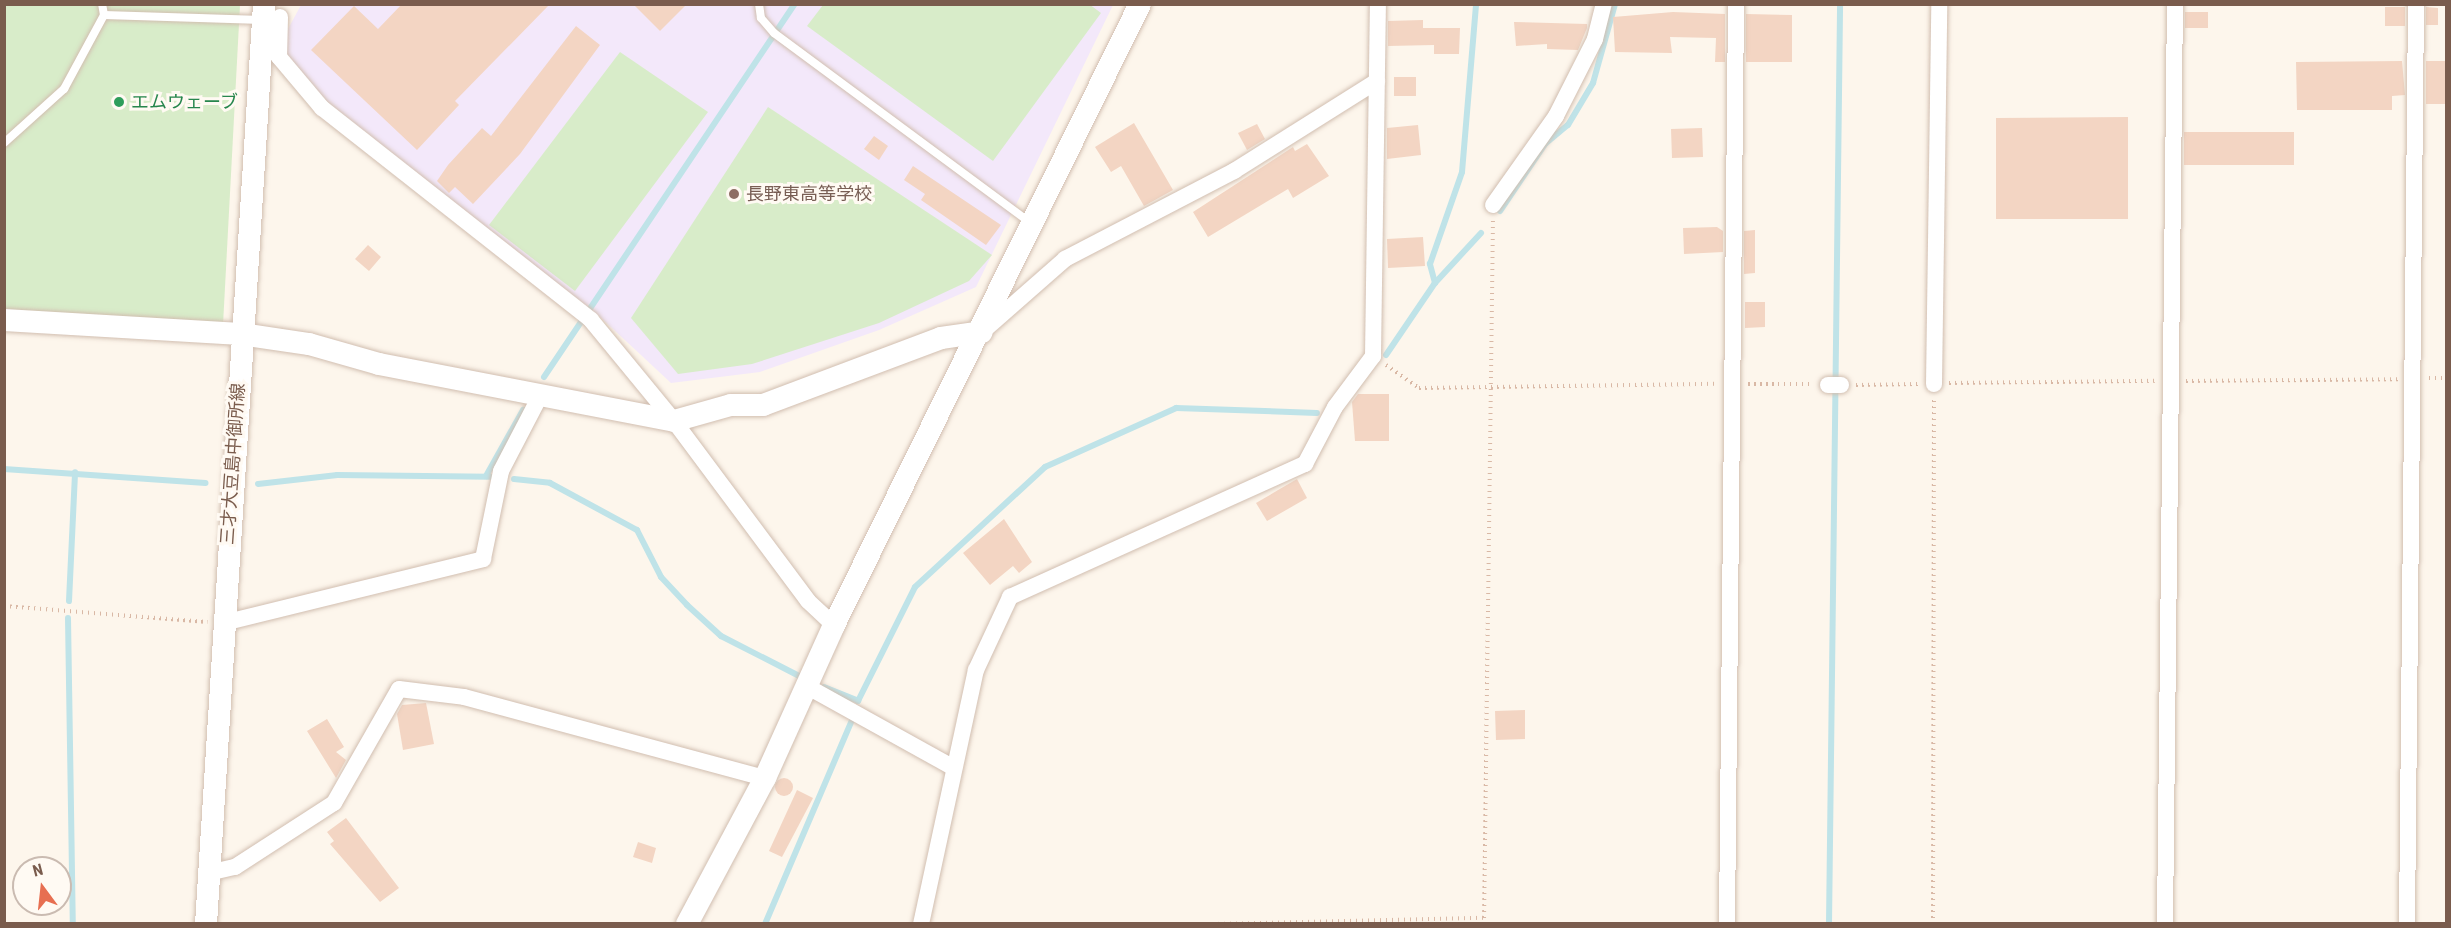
<!DOCTYPE html>
<meta charset="utf-8">
<style>
body{margin:0}
#map{position:relative;width:2451px;height:928px;overflow:hidden;background:#fdf6ec;font-family:"Roboto Condensed","Noto Sans JP",sans-serif}
div>[style]{position:absolute}
.education>*{inset:0;background:#f3e8fa}
.green>*{inset:0;background:#d8ecc9}
.stream>*{height:6px;margin:-3px;padding:0 3px;transform-origin:3px;border-radius:3px;background:#bfe3e8}
.building>*{inset:0;background:#f3d5c3}
.round{border-radius:50%}
.path>*{height:4px;margin-top:-2px;transform-origin:0;background:repeating-linear-gradient(90deg,#d9b8a5 0 1.5px,transparent 0 6px)}
.roads{filter:drop-shadow(0 0 2px #d1beb0) drop-shadow(0 0 2px #d1beb0)}
.lane>*{height:8px;margin:-4px;padding:0 4px;transform-origin:4px;border-radius:4px;background:#fff}
.street>*{height:16px;margin:-8px;padding:0 8px;transform-origin:8px;border-radius:8px;background:#fff}
.secondary>*{height:22px;margin:-11px;padding:0 11px;transform-origin:11px;border-radius:11px;background:#fff}
.dots>*{width:16px;height:16px;translate:-50% -50%;box-sizing:border-box;border:3px solid #fffaf3;border-radius:50%}
span{translate:-50% -50%;white-space:nowrap;text-align:center;line-height:1.15;-webkit-text-stroke:6px #fffaf3;paint-order:stroke}
.leisure-label{font-size:18px;color:#27864d}
.left{translate:0 -50%;text-align:left}
.education-label{font-size:18px;color:#785e54}
.street-label{font-size:18px;color:#7a5c4d}
.frame{position:absolute;inset:0;border:6px solid #7a5c4d;pointer-events:none}
.north{position:absolute;left:12px;top:856px;width:60px;height:60px;box-sizing:border-box;background:#fffaf3;border:2px solid #cabbb1;border-radius:50%;rotate:345deg;font-size:16px;font-weight:700;line-height:24px;text-align:center;color:#7a5c4d}
.north::after{content:'';display:block;margin:auto;width:21px;height:27px;background:#e76f51;clip-path:polygon(50% 0,100% 100%,50% 72%,0 100%)}
</style>
<div id="map">
<div class="education">
<i style="clip-path:polygon(301px 5px,1113px 5px,976px 287px,879px 330px,760px 372px,671px 383px,598px 315px,328px 103px,283px 54px,288px 29px)"></i>
</div>
<div class="green">
<i style="clip-path:polygon(4px 5px,240px 5px,223px 325px,5px 311px)"></i>
<i style="clip-path:polygon(823px 5px,1089px 4px,1101px 13px,993px 161px,807px 26px)"></i>
<i style="clip-path:polygon(620px 52px,708px 112px,575px 291px,489px 225px)"></i>
<i style="clip-path:polygon(768px 107px,992px 255px,969px 281px,879px 323px,752px 364px,678px 374px,631px 318px)"></i>
</div>
<div class="stream">
<i style="left:1500px;top:211px;width:81px;rotate:-56.1deg"></i>
<i style="left:1545px;top:144px;width:30px;rotate:-40deg"></i>
<i style="left:1568px;top:125px;width:49px;rotate:-59.2deg"></i>
<i style="left:1593px;top:83px;width:82px;rotate:-74.4deg"></i>
<i style="left:1435px;top:283px;width:20px;rotate:-105deg"></i>
<i style="left:1430px;top:264px;width:97px;rotate:-70.8deg"></i>
<i style="left:1462px;top:172px;width:169px;rotate:-85.2deg"></i>
<i style="left:1386px;top:355px;width:87px;rotate:-55.8deg"></i>
<i style="left:1435px;top:283px;width:68px;rotate:-47.4deg"></i>
<i style="left:544px;top:377px;width:450px;rotate:-56.1deg"></i>
<i style="left:4px;top:469px;width:202px;rotate:4deg"></i>
<i style="left:486px;top:476px;width:76px;rotate:-60.7deg"></i>
<i style="left:514px;top:479px;width:36px;rotate:6deg"></i>
<i style="left:550px;top:483px;width:99px;rotate:28.4deg"></i>
<i style="left:637px;top:530px;width:53px;rotate:62.9deg"></i>
<i style="left:661px;top:577px;width:38px;rotate:47deg"></i>
<i style="left:687px;top:605px;width:46px;rotate:42.4deg"></i>
<i style="left:721px;top:636px;width:90px;rotate:27.1deg"></i>
<i style="left:258px;top:484px;width:80px;rotate:-6.5deg"></i>
<i style="left:337px;top:475px;width:153px;rotate:0.7deg"></i>
<i style="left:69px;top:601px;width:129px;rotate:-87.3deg"></i>
<i style="left:68px;top:618px;width:306px;rotate:89.1deg"></i>
<i style="left:824px;top:687px;width:37px;rotate:22deg"></i>
<i style="left:858px;top:701px;width:127px;rotate:-63.4deg"></i>
<i style="left:915px;top:587px;width:177px;rotate:-42.7deg"></i>
<i style="left:1045px;top:467px;width:144px;rotate:-24.2deg"></i>
<i style="left:1176px;top:408px;width:141px;rotate:2deg"></i>
<i style="left:765px;top:924px;width:220px;rotate:-66.9deg"></i>
<i style="left:1829px;top:924px;width:920px;rotate:-89.31deg"></i>
</div>
<div class="building">
<i style="clip-path:polygon(402px 4px,550px 4px,455px 101px,459px 105px,417px 150px,311px 50px,354px 6px,378px 29px)"></i>
<i style="clip-path:polygon(633px 4px,687px 4px,660px 31px)"></i>
<i style="clip-path:polygon(2385px 7px,2405px 7px,2405px 26px,2385px 26px)"></i>
<i style="clip-path:polygon(2426px 7px,2438px 8px,2438px 25px,2426px 25px)"></i>
<i style="clip-path:polygon(1673px 12px,1725px 14px,1725px 62px,1715px 62px,1716px 38px,1670px 37px,1672px 53px,1615px 52px,1613px 17px)"></i>
<i style="clip-path:polygon(2185px 12px,2208px 12px,2208px 28px,2185px 28px)"></i>
<i style="clip-path:polygon(1746px 14px,1792px 15px,1792px 62px,1746px 62px)"></i>
<i style="clip-path:polygon(1423px 20px,1423px 28px,1460px 28px,1459px 54px,1434px 54px,1434px 45px,1388px 46px,1388px 21px)"></i>
<i style="clip-path:polygon(1514px 22px,1587px 24px,1587px 28px,1578px 50px,1547px 49px,1547px 44px,1516px 46px)"></i>
<i style="clip-path:polygon(576px 26px,600px 45px,520px 154px,473px 204px,455px 187px,449px 193px,437px 181px,448px 165px,482px 128px,491px 136px)"></i>
<i style="clip-path:polygon(2402px 61px,2405px 95px,2392px 96px,2392px 110px,2297px 110px,2296px 62px)"></i>
<i style="clip-path:polygon(2426px 61px,2445px 61px,2446px 104px,2426px 104px)"></i>
<i style="clip-path:polygon(1394px 77px,1416px 77px,1416px 96px,1394px 96px)"></i>
<i style="clip-path:polygon(2128px 117px,2128px 219px,1996px 219px,1996px 118px)"></i>
<i style="clip-path:polygon(1134px 123px,1173px 190px,1144px 206px,1121px 166px,1111px 172px,1095px 147px)"></i>
<i style="clip-path:polygon(1257px 124px,1265px 139px,1247px 150px,1238px 133px)"></i>
<i style="clip-path:polygon(1418px 125px,1421px 155px,1387px 159px,1387px 128px)"></i>
<i style="clip-path:polygon(1702px 128px,1703px 157px,1672px 158px,1671px 129px)"></i>
<i style="clip-path:polygon(2184px 132px,2294px 132px,2294px 165px,2184px 165px)"></i>
<i style="clip-path:polygon(874px 136px,888px 146px,879px 160px,864px 149px)"></i>
<i style="clip-path:polygon(1307px 144px,1329px 176px,1293px 198px,1288px 189px,1208px 237px,1193px 212px,1293px 147px,1295px 151px)"></i>
<i style="clip-path:polygon(913px 166px,1001px 225px,986px 245px,921px 200px,925px 194px,904px 180px)"></i>
<i style="clip-path:polygon(1717px 227px,1723px 231px,1723px 252px,1684px 254px,1683px 228px)"></i>
<i style="clip-path:polygon(1755px 230px,1755px 273px,1744px 274px,1744px 231px)"></i>
<i style="clip-path:polygon(1423px 237px,1425px 266px,1388px 268px,1387px 239px)"></i>
<i style="clip-path:polygon(368px 245px,381px 257px,369px 271px,355px 259px)"></i>
<i style="clip-path:polygon(1745px 302px,1765px 302px,1765px 327px,1745px 328px)"></i>
<i style="clip-path:polygon(1358px 394px,1389px 394px,1389px 441px,1355px 441px,1352px 402px)"></i>
<i style="clip-path:polygon(1297px 479px,1307px 498px,1267px 521px,1256px 503px)"></i>
<i style="clip-path:polygon(1004px 519px,1032px 562px,1019px 573px,1013px 566px,990px 585px,963px 553px)"></i>
<i style="clip-path:polygon(426px 703px,434px 744px,403px 750px,397px 714px,402px 705px)"></i>
<i style="clip-path:polygon(1525px 710px,1525px 739px,1496px 740px,1495px 711px)"></i>
<i style="clip-path:polygon(327px 719px,344px 747px,336px 752px,346px 760px,336px 778px,307px 731px)"></i>
<i class="round" style="left:775px;top:778px;width:18px;height:18px"></i>
<i style="clip-path:polygon(797px 790px,813px 798px,782px 857px,769px 851px)"></i>
<i style="clip-path:polygon(346px 818px,399px 888px,380px 902px,330px 844px,334px 841px,327px 832px)"></i>
<i style="clip-path:polygon(638px 842px,656px 848px,652px 863px,633px 857px)"></i>
</div>
<div class="path">
<i style="left:1386px;top:365px;width:40px;rotate:34.9deg"></i>
<i style="left:1419px;top:388px;width:297px;rotate:-0.8deg"></i>
<i style="left:2429px;top:378px;width:17px"></i>
<i style="left:2186px;top:381px;width:212px;rotate:-0.5deg"></i>
<i style="left:1949px;top:383px;width:206px;rotate:-0.6deg"></i>
<i style="left:1748px;top:384px;width:64px"></i>
<i style="left:1856px;top:385px;width:62px;rotate:-0.9deg"></i>
<i style="left:4px;top:606px;width:204px;rotate:4.5deg"></i>
<i style="left:1212px;top:924px;width:272px;rotate:-1.3deg"></i>
<i style="left:1484px;top:924px;width:703px;rotate:-89.27deg"></i>
<i style="left:1933px;top:924px;width:525px;rotate:-89.89deg"></i>
</div>
<div class="roads">
<div class="lane">
<i style="left:759px;top:4px;width:14px;rotate:82deg"></i>
<i style="left:761px;top:18px;width:20px;rotate:49deg"></i>
<i style="left:774px;top:33px;width:320px;rotate:36.5deg"></i>
<i style="left:104px;top:15px;width:158px;rotate:1.8deg"></i>
<i style="left:4px;top:143px;width:81px;rotate:-42deg"></i>
<i style="left:64px;top:89px;width:84px;rotate:-61.6deg"></i>
<i style="left:104px;top:15px;width:11px;rotate:-100deg"></i>
</div>
<div class="street">
<i style="left:280px;top:17px;width:40px;rotate:91.4deg"></i>
<i style="left:279px;top:57px;width:67px;rotate:49.9deg"></i>
<i style="left:322px;top:108px;width:342px;rotate:38.2deg"></i>
<i style="left:591px;top:320px;width:131px;rotate:50.6deg"></i>
<i style="left:674px;top:421px;width:224px;rotate:53.3deg"></i>
<i style="left:808px;top:601px;width:35px;rotate:43deg"></i>
<i style="left:1493px;top:205px;width:109px;rotate:-54.7deg"></i>
<i style="left:1556px;top:116px;width:86px;rotate:-63.1deg"></i>
<i style="left:1595px;top:39px;width:36px;rotate:-76deg"></i>
<i style="left:982px;top:332px;width:111px;rotate:-41.3deg"></i>
<i style="left:1065px;top:259px;width:191px;rotate:-27.5deg"></i>
<i style="left:1234px;top:171px;width:169px;rotate:-32.2deg"></i>
<i style="left:1934px;top:384px;width:380px;rotate:-89.2deg"></i>
<i style="left:1828px;top:385px;width:13px"></i>
<i style="left:223px;top:623px;width:268px;rotate:-13.8deg"></i>
<i style="left:483px;top:559px;width:90px;rotate:-78.4deg"></i>
<i style="left:501px;top:471px;width:85px;rotate:-62.5deg"></i>
<i style="left:806px;top:686px;width:169px;rotate:29deg"></i>
<i style="left:208px;top:873px;width:28px;rotate:-13deg"></i>
<i style="left:235px;top:867px;width:118px;rotate:-32.9deg"></i>
<i style="left:334px;top:803px;width:131px;rotate:-60.3deg"></i>
<i style="left:399px;top:689px;width:65px;rotate:7deg"></i>
<i style="left:464px;top:697px;width:312px;rotate:15.1deg"></i>
<i style="left:921px;top:924px;width:260px;rotate:-77.8deg"></i>
<i style="left:976px;top:670px;width:81px;rotate:-65deg"></i>
<i style="left:1010px;top:597px;width:324px;rotate:-24.3deg"></i>
<i style="left:1305px;top:464px;width:64px;rotate:-62.2deg"></i>
<i style="left:1335px;top:407px;width:64px;rotate:-53.3deg"></i>
<i style="left:1373px;top:356px;width:352px;rotate:-89.2deg"></i>
<i style="left:1727px;top:924px;width:920px;rotate:-89.44deg"></i>
<i style="left:2165px;top:924px;width:920px;rotate:-89.38deg"></i>
<i style="left:2407px;top:924px;width:920px;rotate:-89.44deg"></i>
</div>
<div class="secondary">
<i style="left:4px;top:320px;width:237px;rotate:3.4deg"></i>
<i style="left:241px;top:334px;width:69px;rotate:8.4deg"></i>
<i style="left:309px;top:344px;width:73px;rotate:15.9deg"></i>
<i style="left:379px;top:364px;width:300px;rotate:10.9deg"></i>
<i style="left:674px;top:421px;width:59px;rotate:-15.7deg"></i>
<i style="left:731px;top:405px;width:32px"></i>
<i style="left:763px;top:405px;width:190px;rotate:-20.6deg"></i>
<i style="left:941px;top:338px;width:41px;rotate:-8.3deg"></i>
<i style="left:206px;top:924px;width:922px;rotate:-86.39deg"></i>
<i style="left:687px;top:924px;width:166px;rotate:-61.9deg"></i>
<i style="left:765px;top:778px;width:168px;rotate:-65.7deg"></i>
<i style="left:834px;top:625px;width:692px;rotate:-63.77deg"></i>
</div>
</div>
<div class="dots">
<i style="left:119px;top:102px;background:#2e9e5b"></i>
<i style="left:734px;top:194px;background:#8d6e63"></i>
</div>
<div class="leisure-label">
<span class="left" style="left:131px;top:102px">エムウェーブ</span>
</div>
<div class="education-label">
<span class="left" style="left:746px;top:194px">長野東高等学校</span>
</div>
<div class="street-label">
<span style="left:233px;top:464px;rotate:-86deg">三才大豆島中御所線</span>
</div>
<div class="frame"></div>
<div class="north">N</div>
</div>
